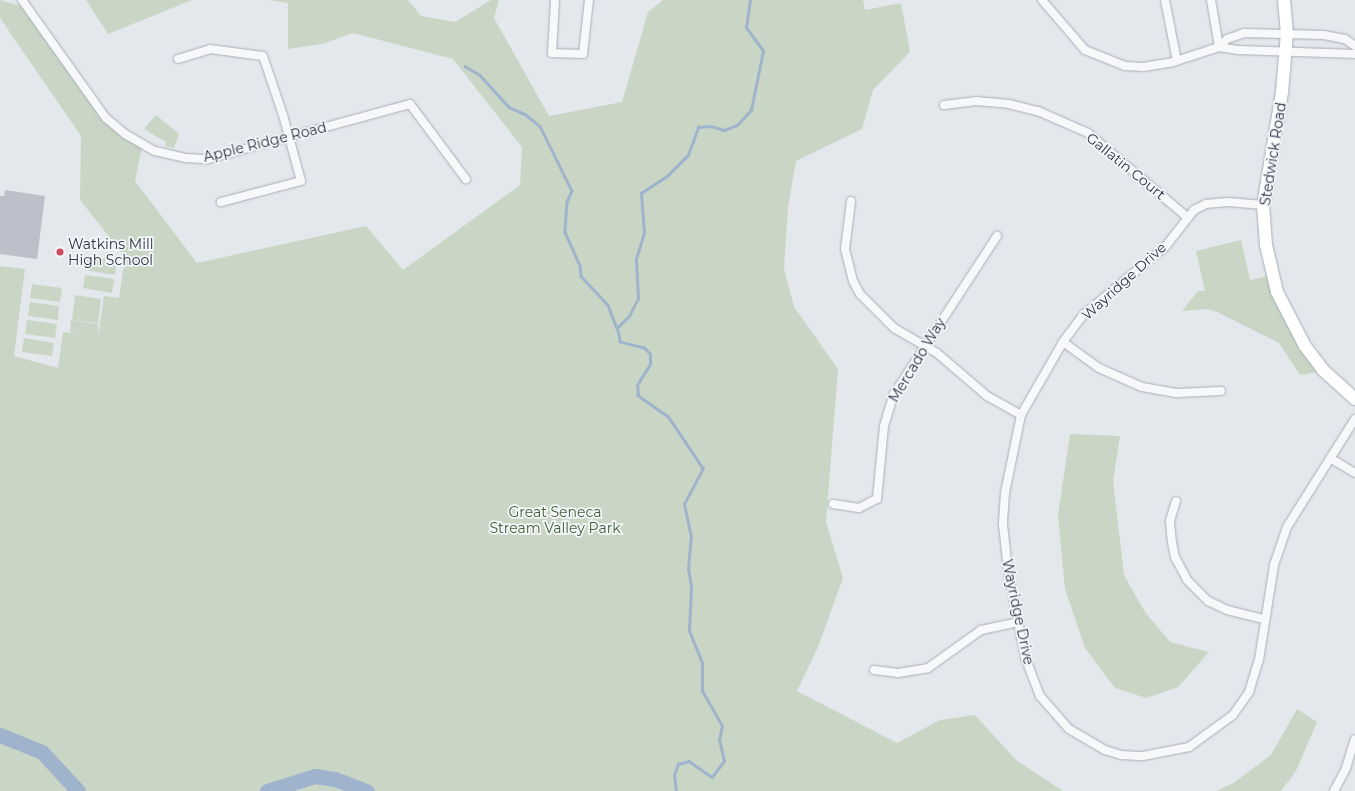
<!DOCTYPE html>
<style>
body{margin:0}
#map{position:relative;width:1355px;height:791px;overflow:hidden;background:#e4e7ec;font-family:Montserrat,sans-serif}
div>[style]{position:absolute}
.green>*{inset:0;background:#c9d6c5}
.stream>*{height:2.5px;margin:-1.25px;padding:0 1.25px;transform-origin:1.25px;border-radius:1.25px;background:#9fb4cc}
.river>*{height:15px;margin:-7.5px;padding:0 7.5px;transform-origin:7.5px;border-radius:7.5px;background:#9fb4cc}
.building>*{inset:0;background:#bbc0ca}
.roads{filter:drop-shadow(0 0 1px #a9aeb7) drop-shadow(0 0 1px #a9aeb7)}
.street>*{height:8px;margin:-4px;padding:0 4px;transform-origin:4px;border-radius:4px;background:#f7f8fa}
.secondary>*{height:12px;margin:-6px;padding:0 6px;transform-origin:6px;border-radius:6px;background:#fff}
.dots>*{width:11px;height:11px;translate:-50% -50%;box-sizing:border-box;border:2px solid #f4f6f9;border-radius:50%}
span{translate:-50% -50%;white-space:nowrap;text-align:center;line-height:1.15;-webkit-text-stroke:3.5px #f4f6f9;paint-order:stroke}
.street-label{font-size:14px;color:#2b3445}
.poi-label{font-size:14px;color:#2b3445}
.left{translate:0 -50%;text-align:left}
.park-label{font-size:14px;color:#3f6138}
</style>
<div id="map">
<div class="green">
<i style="clip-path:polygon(0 0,21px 6px,104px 121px,142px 147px,135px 181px,197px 263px,366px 226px,403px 270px,520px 185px,522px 147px,453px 59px,353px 33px,322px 44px,288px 49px,288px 3px,268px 0,408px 0,421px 16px,455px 22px,491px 0,499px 0,494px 18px,549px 116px,622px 102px,648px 12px,663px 0,863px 0,865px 10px,901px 3px,910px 52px,873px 90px,862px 129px,796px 161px,788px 207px,784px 268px,794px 307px,838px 369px,826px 522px,843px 578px,818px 647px,797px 691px,897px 743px,940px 720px,975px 715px,1016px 760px,1063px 791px,0 791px,0 266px,25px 269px,14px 356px,58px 368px,63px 332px,78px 334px,70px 332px,71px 320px,98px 324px,98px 336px,104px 296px,119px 298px,125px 257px,80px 200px,81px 136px,0 18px)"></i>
<i style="clip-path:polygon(86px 0,192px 0,108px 34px)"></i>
<i style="clip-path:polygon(156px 115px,179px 134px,174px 148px,165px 146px,166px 142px,144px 129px)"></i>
<i style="clip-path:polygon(1241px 240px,1250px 280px,1273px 275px,1323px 371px,1300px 375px,1279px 343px,1217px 312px,1208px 309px,1182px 311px,1198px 291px,1205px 291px,1196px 251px)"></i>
<i style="clip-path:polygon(88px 257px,117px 261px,115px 275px,85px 270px)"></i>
<i style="clip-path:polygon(85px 275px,114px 279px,112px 293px,83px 288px)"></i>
<i style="clip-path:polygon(32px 284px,62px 288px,60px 302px,30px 298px)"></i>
<i style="clip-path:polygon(75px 295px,101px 299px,98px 323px,72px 320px)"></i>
<i style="clip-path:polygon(30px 302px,59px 306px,58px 320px,28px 316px)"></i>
<i style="clip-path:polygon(27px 320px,57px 324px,55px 338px,25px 334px)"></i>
<i style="clip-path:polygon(24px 338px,54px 343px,52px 356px,22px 352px)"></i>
<i style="clip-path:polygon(1070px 434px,1120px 436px,1113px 481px,1124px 575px,1145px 612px,1170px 642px,1209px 652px,1178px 687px,1146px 698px,1115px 688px,1085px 648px,1065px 589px,1058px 515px)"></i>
<i style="clip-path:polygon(1297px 709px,1317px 722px,1296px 771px,1281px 791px,1216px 791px,1232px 784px,1271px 755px)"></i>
</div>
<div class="stream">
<i style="left:465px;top:66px;width:17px;rotate:31deg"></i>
<i style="left:480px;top:75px;width:43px;rotate:47.8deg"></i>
<i style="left:509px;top:107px;width:17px;rotate:24deg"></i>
<i style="left:525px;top:114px;width:19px;rotate:39deg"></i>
<i style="left:540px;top:126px;width:72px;rotate:63.8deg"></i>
<i style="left:572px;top:191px;width:12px;rotate:114deg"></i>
<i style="left:567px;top:202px;width:30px;rotate:94deg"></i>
<i style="left:565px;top:232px;width:36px;rotate:66deg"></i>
<i style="left:580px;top:265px;width:11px;rotate:85deg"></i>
<i style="left:581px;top:276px;width:40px;rotate:47deg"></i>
<i style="left:608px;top:305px;width:25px;rotate:69deg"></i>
<i style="left:676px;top:791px;width:16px;rotate:-97deg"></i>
<i style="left:674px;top:775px;width:12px;rotate:-70deg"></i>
<i style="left:678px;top:764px;width:11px;rotate:-15deg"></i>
<i style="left:689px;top:761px;width:28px;rotate:35deg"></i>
<i style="left:712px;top:777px;width:20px;rotate:-53deg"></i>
<i style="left:724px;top:761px;width:22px;rotate:-103deg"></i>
<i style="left:719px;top:740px;width:14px;rotate:-78deg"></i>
<i style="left:722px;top:726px;width:40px;rotate:-119.7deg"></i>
<i style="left:702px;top:691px;width:28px;rotate:-90deg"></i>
<i style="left:702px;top:663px;width:35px;rotate:-112deg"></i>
<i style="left:689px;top:631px;width:44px;rotate:-87.4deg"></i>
<i style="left:691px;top:587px;width:18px;rotate:-99deg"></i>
<i style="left:688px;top:569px;width:32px;rotate:-85deg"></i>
<i style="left:691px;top:537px;width:34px;rotate:-102deg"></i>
<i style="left:684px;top:504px;width:40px;rotate:-62deg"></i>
<i style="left:703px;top:469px;width:63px;rotate:-123.9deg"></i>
<i style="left:668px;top:417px;width:37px;rotate:-145deg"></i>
<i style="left:638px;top:396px;width:11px;rotate:-95deg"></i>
<i style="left:637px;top:385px;width:25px;rotate:-58deg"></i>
<i style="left:650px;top:364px;width:10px;rotate:-90deg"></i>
<i style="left:650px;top:354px;width:8px;rotate:-135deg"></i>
<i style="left:644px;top:348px;width:25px;rotate:-166deg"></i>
<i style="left:620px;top:342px;width:14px;rotate:-102deg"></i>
<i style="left:617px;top:328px;width:17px;rotate:-45deg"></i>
<i style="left:629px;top:316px;width:20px;rotate:-63deg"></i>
<i style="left:638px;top:298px;width:39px;rotate:-93deg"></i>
<i style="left:636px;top:259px;width:27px;rotate:-73deg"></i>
<i style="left:644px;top:233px;width:40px;rotate:-94.3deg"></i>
<i style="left:641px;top:193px;width:30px;rotate:-33deg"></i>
<i style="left:666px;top:177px;width:31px;rotate:-45deg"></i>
<i style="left:688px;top:155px;width:30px;rotate:-70deg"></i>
<i style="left:698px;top:127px;width:13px;rotate:-4deg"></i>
<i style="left:711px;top:126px;width:14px;rotate:17deg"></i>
<i style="left:724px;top:130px;width:14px;rotate:-21deg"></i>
<i style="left:737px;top:125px;width:21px;rotate:-47deg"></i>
<i style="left:751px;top:110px;width:60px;rotate:-78.5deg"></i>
<i style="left:763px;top:51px;width:29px;rotate:-126deg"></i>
<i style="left:746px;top:28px;width:28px;rotate:-82deg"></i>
</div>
<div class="river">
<i style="left:0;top:735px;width:45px;rotate:22deg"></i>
<i style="left:42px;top:752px;width:53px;rotate:47.3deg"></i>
<i style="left:267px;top:791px;width:50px;rotate:-17.4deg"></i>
<i style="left:315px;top:776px;width:20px;rotate:9deg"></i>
<i style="left:335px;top:779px;width:34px;rotate:21deg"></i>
</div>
<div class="building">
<i style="clip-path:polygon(5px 190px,45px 196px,37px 259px,0 254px,0 196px,4px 196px)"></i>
</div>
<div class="roads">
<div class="street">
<i style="left:22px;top:0;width:145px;rotate:54.6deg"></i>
<i style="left:106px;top:118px;width:25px;rotate:40deg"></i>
<i style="left:125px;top:134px;width:34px;rotate:30deg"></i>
<i style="left:155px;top:151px;width:32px;rotate:13deg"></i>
<i style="left:186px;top:158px;width:22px;rotate:3deg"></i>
<i style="left:208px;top:159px;width:209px;rotate:-15.2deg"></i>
<i style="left:410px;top:104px;width:94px;rotate:53.3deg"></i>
<i style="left:555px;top:0;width:53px;rotate:93.2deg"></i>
<i style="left:552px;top:53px;width:31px;rotate:2deg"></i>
<i style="left:583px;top:54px;width:54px;rotate:-83.7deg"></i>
<i style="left:1042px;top:0;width:66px;rotate:49.3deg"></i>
<i style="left:1085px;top:50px;width:43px;rotate:21.8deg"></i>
<i style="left:1125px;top:66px;width:18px;rotate:3deg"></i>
<i style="left:1143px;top:67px;width:30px;rotate:-9deg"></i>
<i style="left:1173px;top:62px;width:48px;rotate:-18.1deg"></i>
<i style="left:1219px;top:47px;width:11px;rotate:-45deg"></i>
<i style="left:1227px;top:39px;width:18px;rotate:-19deg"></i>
<i style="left:1244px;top:33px;width:80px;rotate:1.4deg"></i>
<i style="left:1324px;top:35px;width:21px;rotate:11deg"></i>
<i style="left:1345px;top:39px;width:12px;rotate:35deg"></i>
<i style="left:1165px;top:0;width:62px;rotate:78.9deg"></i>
<i style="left:1211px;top:0;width:48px;rotate:80.3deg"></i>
<i style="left:1219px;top:47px;width:20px;rotate:9deg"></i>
<i style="left:1239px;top:50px;width:116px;rotate:2deg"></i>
<i style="left:178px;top:59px;width:34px;rotate:-17deg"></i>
<i style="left:210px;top:49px;width:53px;rotate:7.5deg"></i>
<i style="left:263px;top:56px;width:62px;rotate:71.3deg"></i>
<i style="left:283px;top:115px;width:68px;rotate:74.7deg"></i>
<i style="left:301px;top:181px;width:83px;rotate:165.3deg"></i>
<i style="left:944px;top:105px;width:32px;rotate:-7deg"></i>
<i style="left:976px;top:101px;width:33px;rotate:5deg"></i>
<i style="left:1009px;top:104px;width:30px;rotate:14deg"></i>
<i style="left:1038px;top:111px;width:55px;rotate:23.7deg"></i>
<i style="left:1088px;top:133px;width:130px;rotate:40.3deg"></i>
<i style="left:851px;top:201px;width:48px;rotate:97.1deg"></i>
<i style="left:845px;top:249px;width:33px;rotate:76deg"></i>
<i style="left:853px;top:281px;width:15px;rotate:62deg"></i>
<i style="left:860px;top:294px;width:48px;rotate:45deg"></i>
<i style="left:894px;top:328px;width:50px;rotate:30.2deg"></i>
<i style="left:937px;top:353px;width:66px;rotate:40.7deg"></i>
<i style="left:987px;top:396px;width:39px;rotate:29deg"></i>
<i style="left:1263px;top:205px;width:35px;rotate:-175deg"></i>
<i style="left:1228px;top:202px;width:22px;rotate:175deg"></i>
<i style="left:1206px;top:204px;width:13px;rotate:153deg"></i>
<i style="left:1194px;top:210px;width:46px;rotate:127.9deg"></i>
<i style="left:1166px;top:246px;width:107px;rotate:140.3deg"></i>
<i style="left:1084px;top:314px;width:35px;rotate:127deg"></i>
<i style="left:1063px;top:342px;width:84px;rotate:119.9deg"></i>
<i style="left:1021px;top:415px;width:80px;rotate:101.6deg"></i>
<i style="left:1005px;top:493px;width:31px;rotate:94deg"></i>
<i style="left:1003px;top:524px;width:47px;rotate:83.9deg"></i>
<i style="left:1008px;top:571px;width:88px;rotate:78.8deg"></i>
<i style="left:1025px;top:657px;width:42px;rotate:69deg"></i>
<i style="left:1040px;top:696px;width:44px;rotate:48.7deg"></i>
<i style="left:1069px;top:729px;width:42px;rotate:30.3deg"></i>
<i style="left:1105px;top:750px;width:17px;rotate:17deg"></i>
<i style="left:1121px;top:755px;width:22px;rotate:3deg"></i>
<i style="left:1143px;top:756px;width:47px;rotate:-11.1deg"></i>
<i style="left:1189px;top:747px;width:54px;rotate:-36deg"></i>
<i style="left:1233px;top:715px;width:28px;rotate:-55deg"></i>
<i style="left:1249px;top:692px;width:34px;rotate:-73deg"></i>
<i style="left:1259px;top:660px;width:96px;rotate:-81deg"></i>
<i style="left:1274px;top:565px;width:40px;rotate:-71.1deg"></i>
<i style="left:1287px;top:527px;width:128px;rotate:-57.8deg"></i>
<i style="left:1063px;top:342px;width:44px;rotate:35.8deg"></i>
<i style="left:1099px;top:368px;width:47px;rotate:23.8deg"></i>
<i style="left:1142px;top:387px;width:36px;rotate:10deg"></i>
<i style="left:1177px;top:393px;width:44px;rotate:-2.6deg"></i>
<i style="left:1330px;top:458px;width:29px;rotate:31deg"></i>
<i style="left:1176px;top:501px;width:21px;rotate:107deg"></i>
<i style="left:1170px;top:521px;width:21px;rotate:85deg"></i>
<i style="left:1172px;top:542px;width:15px;rotate:79deg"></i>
<i style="left:1175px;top:557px;width:26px;rotate:62deg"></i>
<i style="left:1187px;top:580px;width:30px;rotate:45deg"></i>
<i style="left:1208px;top:601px;width:21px;rotate:25deg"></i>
<i style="left:1227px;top:610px;width:38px;rotate:14deg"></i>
<i style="left:833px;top:504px;width:26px;rotate:9deg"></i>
<i style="left:859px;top:508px;width:20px;rotate:-27deg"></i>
<i style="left:877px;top:499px;width:73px;rotate:-84.5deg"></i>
<i style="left:884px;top:426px;width:34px;rotate:-73deg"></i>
<i style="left:894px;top:394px;width:189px;rotate:-56.9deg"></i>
<i style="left:874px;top:670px;width:24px;rotate:7deg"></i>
<i style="left:898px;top:673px;width:30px;rotate:-9deg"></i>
<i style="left:928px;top:668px;width:65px;rotate:-35.6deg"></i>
<i style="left:981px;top:630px;width:38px;rotate:-12deg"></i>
<i style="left:1334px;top:791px;width:26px;rotate:-62deg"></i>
<i style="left:1346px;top:768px;width:30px;rotate:-73deg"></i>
</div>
<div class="secondary">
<i style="left:1284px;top:0;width:33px;rotate:85deg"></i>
<i style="left:1287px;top:33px;width:59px;rotate:94.8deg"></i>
<i style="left:1282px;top:92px;width:115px;rotate:99.5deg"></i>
<i style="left:1263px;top:205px;width:40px;rotate:85.7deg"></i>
<i style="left:1266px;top:245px;width:48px;rotate:76.8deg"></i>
<i style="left:1277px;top:292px;width:61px;rotate:62.6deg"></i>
<i style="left:1305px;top:346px;width:30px;rotate:53deg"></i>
<i style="left:1323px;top:370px;width:43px;rotate:42.2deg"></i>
</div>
</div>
<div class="dots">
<i style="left:60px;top:252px;background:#d1495b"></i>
</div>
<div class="street-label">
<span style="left:265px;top:142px;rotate:-14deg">Apple Ridge Road</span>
<span style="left:1273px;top:154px;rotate:-81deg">Stedwick Road</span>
<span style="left:1126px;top:166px;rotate:39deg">Gallatin Court</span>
<span style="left:1124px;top:281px;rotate:-42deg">Wayridge Drive</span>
<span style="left:917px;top:360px;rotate:-59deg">Mercado Way</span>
<span style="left:1018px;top:612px;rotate:78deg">Wayridge Drive</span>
</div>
<div class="poi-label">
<span class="left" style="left:68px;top:252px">Watkins Mill<br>High School</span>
</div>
<div class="park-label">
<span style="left:555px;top:520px">Great Seneca<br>Stream Valley Park</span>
</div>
</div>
